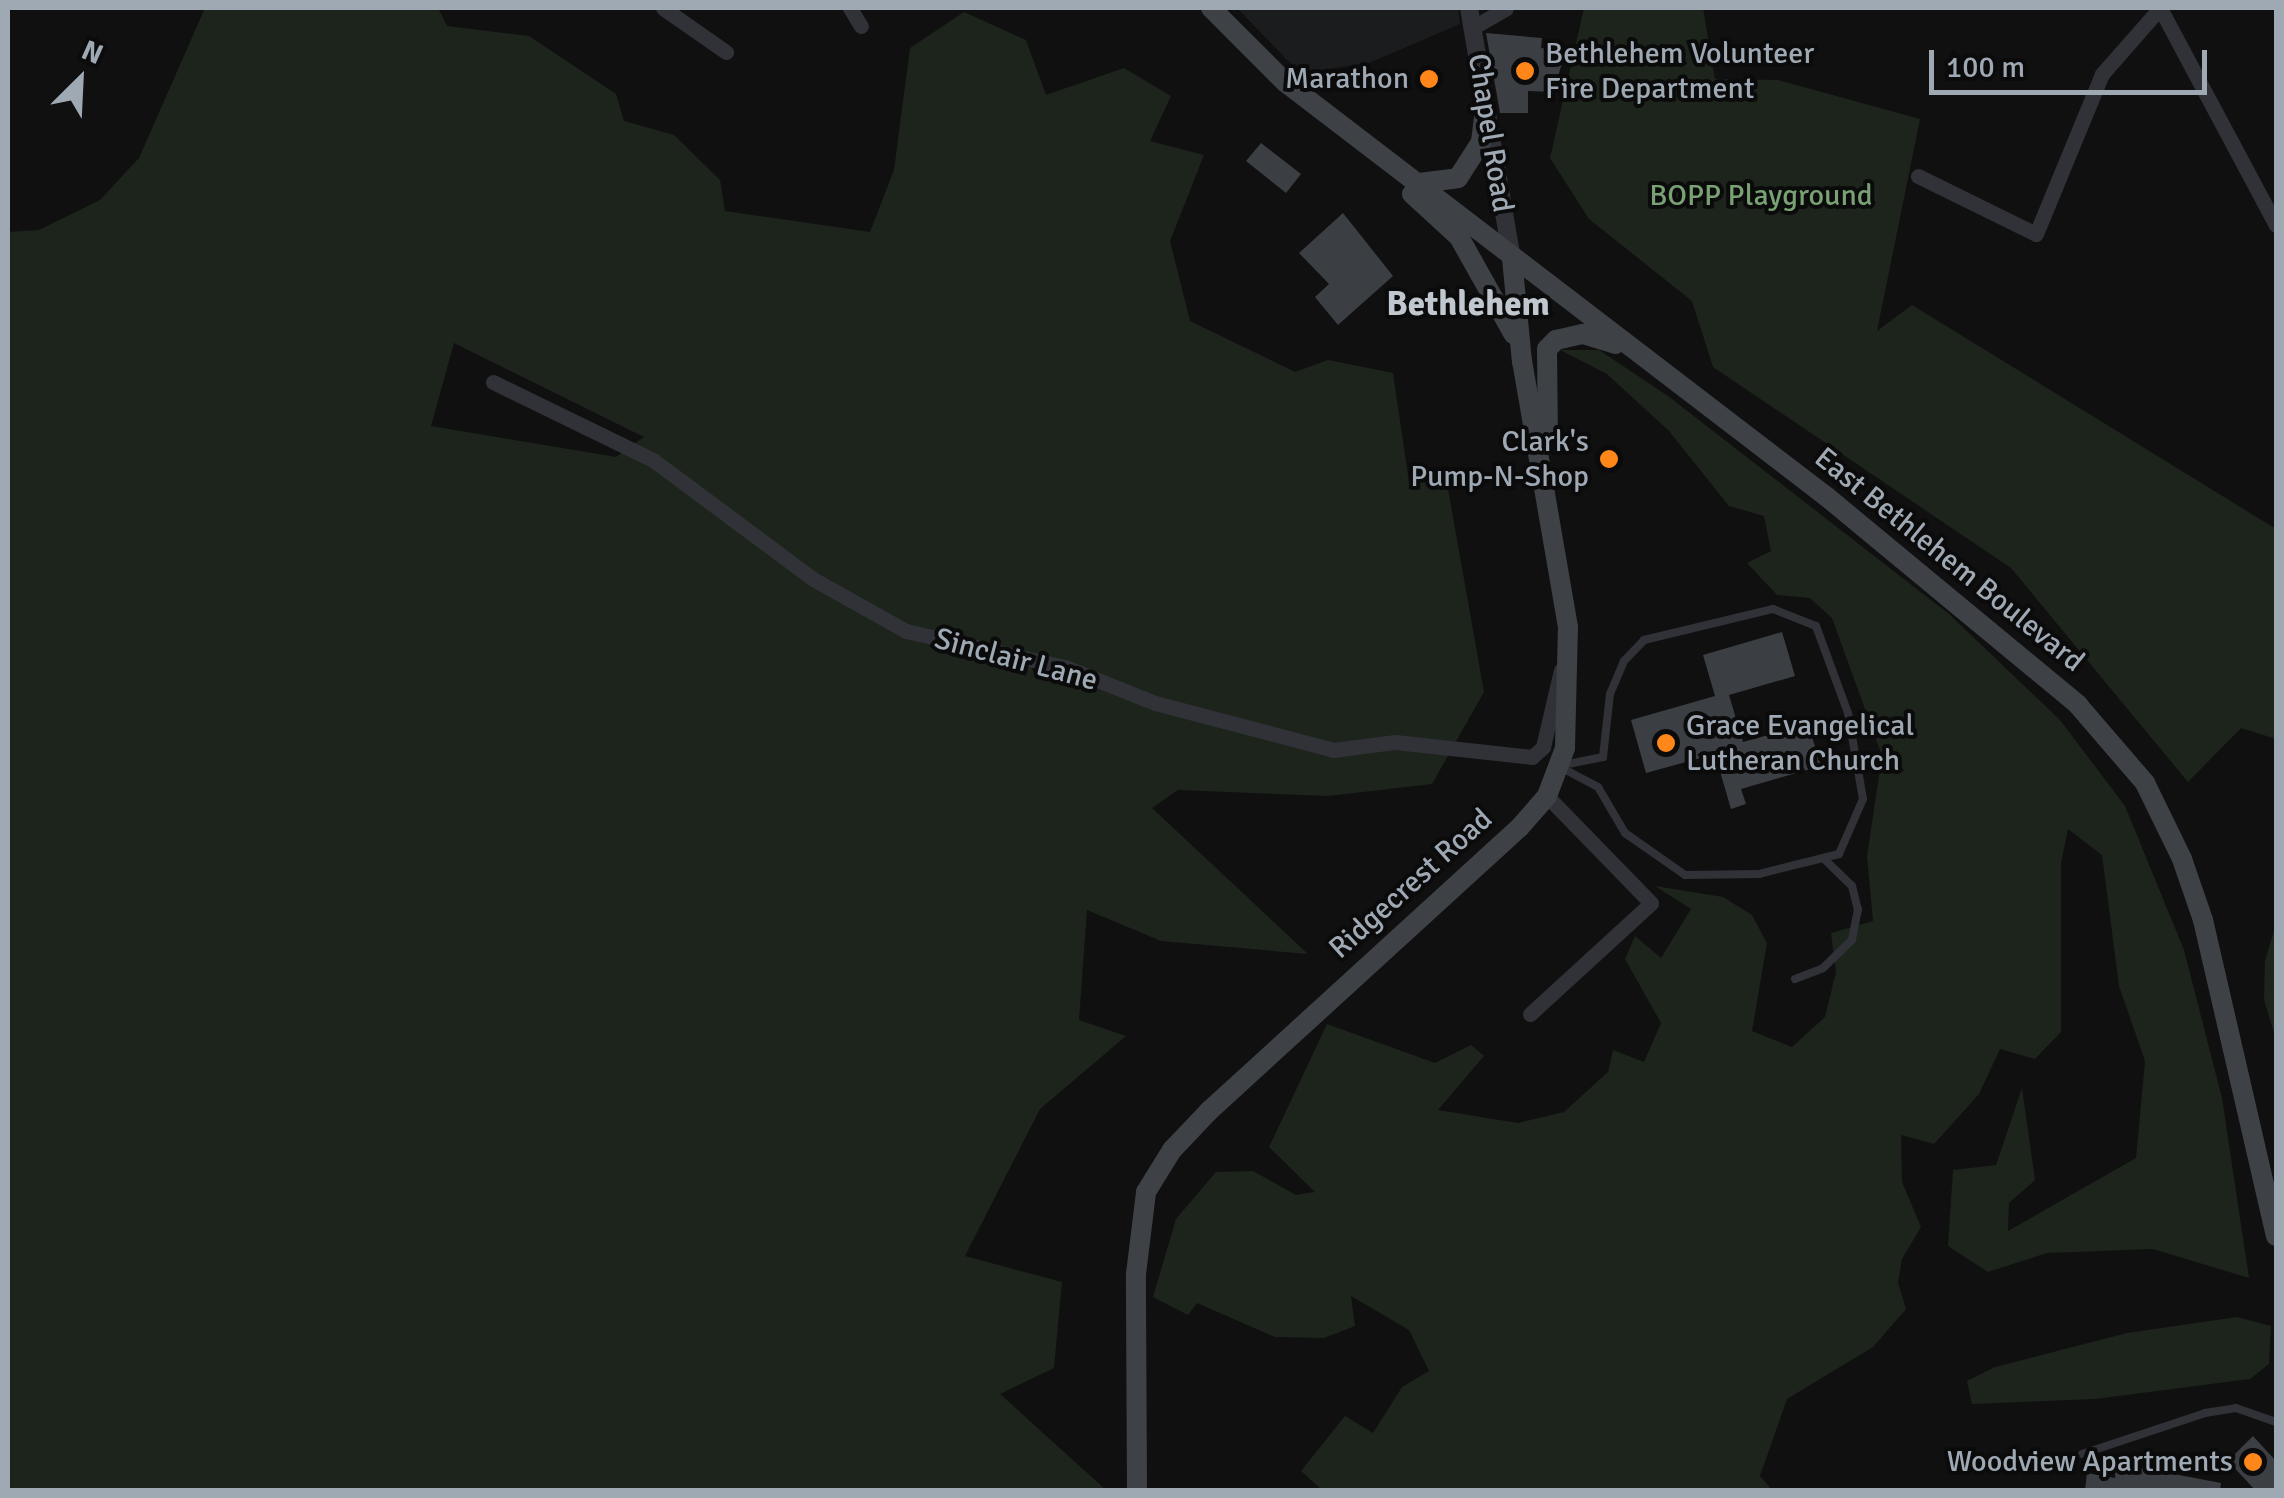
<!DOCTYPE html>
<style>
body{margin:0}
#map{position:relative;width:2284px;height:1498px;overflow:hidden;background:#101011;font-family:Signika,sans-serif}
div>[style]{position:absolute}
.built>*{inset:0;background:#1b1c1e}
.green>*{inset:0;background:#1c241c}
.building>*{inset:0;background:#3b3e42}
.service>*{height:8px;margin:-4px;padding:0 4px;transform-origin:4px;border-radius:4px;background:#303237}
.minor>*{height:15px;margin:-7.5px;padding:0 7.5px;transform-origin:7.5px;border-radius:7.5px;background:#303237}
.tertiary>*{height:18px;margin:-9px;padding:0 9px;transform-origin:9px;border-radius:9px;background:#303237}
.secondary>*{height:20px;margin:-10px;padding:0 10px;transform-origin:10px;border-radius:10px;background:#3e4247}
.dots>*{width:28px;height:28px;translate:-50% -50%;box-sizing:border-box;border:5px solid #0b0b0c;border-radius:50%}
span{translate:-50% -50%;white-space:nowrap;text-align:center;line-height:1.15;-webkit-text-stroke:8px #0b0b0c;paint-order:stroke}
.poi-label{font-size:30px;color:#9fa9b4}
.left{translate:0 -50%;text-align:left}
.right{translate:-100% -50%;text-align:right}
.street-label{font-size:30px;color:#9fa9b4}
.park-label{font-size:30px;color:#79a174}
.quarter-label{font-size:35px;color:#c0c7cf;font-weight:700}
.frame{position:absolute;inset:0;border:10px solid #9fa9b4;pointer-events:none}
.north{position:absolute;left:30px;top:30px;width:100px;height:100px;-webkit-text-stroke:8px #0b0b0c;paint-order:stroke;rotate:24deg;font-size:28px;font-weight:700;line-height:40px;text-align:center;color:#9fa9b4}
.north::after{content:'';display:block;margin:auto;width:35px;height:45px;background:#9fa9b4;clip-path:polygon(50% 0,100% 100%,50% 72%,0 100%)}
.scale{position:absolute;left:1929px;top:50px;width:278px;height:45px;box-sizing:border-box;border:5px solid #9fa9b4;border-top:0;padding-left:12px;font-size:30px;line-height:35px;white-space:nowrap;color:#9fa9b4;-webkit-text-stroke:8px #0b0b0c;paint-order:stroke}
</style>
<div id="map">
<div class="built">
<i style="clip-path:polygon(1237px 8px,1458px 8px,1460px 24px,1369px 63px,1313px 71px,1291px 64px)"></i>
</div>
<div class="green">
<i style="clip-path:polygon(evenodd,205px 8px,438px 8px,447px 26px,529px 36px,616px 94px,624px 121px,674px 135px,720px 180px,725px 211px,870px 232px,894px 170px,910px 48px,964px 12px,1026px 40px,1046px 95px,1124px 68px,1171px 96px,1150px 141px,1204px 155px,1170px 241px,1190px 321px,1295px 372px,1328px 360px,1393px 373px,1409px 482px,1447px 483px,1484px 692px,1432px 784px,1328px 796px,1178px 790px,1152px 808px,1308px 954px,1161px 941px,1087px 910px,1079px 1020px,1126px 1036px,1040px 1109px,965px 1256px,1062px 1282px,1054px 1368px,1000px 1394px,1106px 1490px,8px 1490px,8px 232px,39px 230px,100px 200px,139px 158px,205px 8px,454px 343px,644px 437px,616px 457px,431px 426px,454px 343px)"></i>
<i style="clip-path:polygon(1584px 8px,1703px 8px,1715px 79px,1778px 80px,1920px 119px,1877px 331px,1912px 305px,2276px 529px,2276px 739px,2241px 728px,2188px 782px,2011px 568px,1713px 367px,1692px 301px,1589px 219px,1550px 158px)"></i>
<i style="clip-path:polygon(1560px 350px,1599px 350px,1668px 396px,1949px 614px,2060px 720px,2125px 806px,2184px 950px,2222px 1098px,2249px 1278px,2153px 1249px,2047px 1253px,1988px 1272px,1948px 1246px,1953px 1170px,1996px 1165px,2022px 1088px,2035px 1180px,2009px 1203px,2008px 1231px,2136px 1158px,2145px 1061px,2119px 986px,2102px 855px,2068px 829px,2061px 863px,2061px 1032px,2035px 1059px,2000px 1049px,1979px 1094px,1934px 1144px,1901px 1135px,1902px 1182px,1921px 1227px,1902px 1259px,1898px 1283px,1906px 1309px,1873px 1347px,1787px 1399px,1760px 1476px,1772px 1490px,1322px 1490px,1301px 1471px,1345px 1416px,1373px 1433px,1402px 1387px,1429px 1371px,1409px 1330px,1351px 1296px,1355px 1326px,1324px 1338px,1275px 1337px,1197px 1303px,1188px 1315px,1153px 1297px,1176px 1219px,1216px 1172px,1253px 1171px,1296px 1195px,1315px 1192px,1269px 1147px,1327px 1024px,1435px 1063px,1471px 1045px,1484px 1056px,1438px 1110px,1518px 1123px,1564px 1112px,1608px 1072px,1613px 1050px,1644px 1062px,1661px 1023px,1625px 959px,1635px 936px,1661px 958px,1691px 909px,1655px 886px,1723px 897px,1752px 915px,1767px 943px,1752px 1031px,1792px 1047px,1825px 1017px,1836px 972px,1831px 933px,1873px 921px,1867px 856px,1882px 756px,1832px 618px,1810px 598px,1777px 595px,1747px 563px,1771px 551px,1764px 516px,1729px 506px,1669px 431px,1607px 374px)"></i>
<i style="clip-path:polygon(2276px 924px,2276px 1039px,2264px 1000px,2265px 961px)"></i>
<i style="clip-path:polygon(2237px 1317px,2271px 1326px,2269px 1364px,2250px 1379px,2095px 1399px,1972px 1404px,1967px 1381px,1995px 1367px,2127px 1333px)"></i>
</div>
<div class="building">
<i style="clip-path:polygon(1486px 33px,1542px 38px,1541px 48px,1566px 51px,1553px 92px,1528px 91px,1528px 113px,1500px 113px)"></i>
<i style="clip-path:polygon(1261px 143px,1301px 174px,1286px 193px,1246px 161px)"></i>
<i style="clip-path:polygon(1343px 213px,1393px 276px,1338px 325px,1315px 297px,1329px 284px,1299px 253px)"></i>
<i style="clip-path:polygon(1782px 632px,1795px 676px,1729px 695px,1743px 742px,1808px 724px,1821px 766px,1741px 789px,1746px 804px,1731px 809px,1715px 754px,1646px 773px,1631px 720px,1715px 696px,1703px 655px)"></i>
<i style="clip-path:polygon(2253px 1436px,2276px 1461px,2276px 1490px,2255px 1490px,2228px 1461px)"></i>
<i style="clip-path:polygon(2116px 1463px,2221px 1483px,2220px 1490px,2085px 1490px,2087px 1473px,2115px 1478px)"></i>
</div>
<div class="service">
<i style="left:1773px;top:609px;width:46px;rotate:21.6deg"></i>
<i style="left:1816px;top:626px;width:93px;rotate:69.8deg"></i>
<i style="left:1848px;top:713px;width:87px;rotate:80.1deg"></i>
<i style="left:1863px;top:799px;width:60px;rotate:113.6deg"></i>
<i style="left:1839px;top:854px;width:82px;rotate:166deg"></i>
<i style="left:1759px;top:874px;width:74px;rotate:179.2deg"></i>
<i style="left:1685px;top:875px;width:73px;rotate:-145deg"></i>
<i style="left:1625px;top:833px;width:53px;rotate:-120.4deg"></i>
<i style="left:1598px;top:787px;width:45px;rotate:-152.3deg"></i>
<i style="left:1558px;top:766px;width:46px;rotate:-11.3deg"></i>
<i style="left:1603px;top:757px;width:63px;rotate:-83.7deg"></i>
<i style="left:1610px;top:694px;width:36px;rotate:-67deg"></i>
<i style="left:1624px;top:661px;width:29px;rotate:-46deg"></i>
<i style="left:1644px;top:640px;width:133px;rotate:-13.5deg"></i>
<i style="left:1795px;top:979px;width:30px;rotate:-21deg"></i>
<i style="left:1823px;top:968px;width:40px;rotate:-44deg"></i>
<i style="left:1852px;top:940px;width:31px;rotate:-79deg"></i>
<i style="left:1858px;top:910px;width:25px;rotate:-104deg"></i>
<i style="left:1852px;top:886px;width:40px;rotate:-136deg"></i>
<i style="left:2082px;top:1454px;width:130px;rotate:-18.4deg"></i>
<i style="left:2205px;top:1413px;width:31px;rotate:-9deg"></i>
<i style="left:2236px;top:1408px;width:42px;rotate:19.3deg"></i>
</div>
<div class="minor">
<i style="left:663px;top:8px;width:77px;rotate:34.9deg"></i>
<i style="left:850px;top:8px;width:21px;rotate:59deg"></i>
<i style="left:1472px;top:28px;width:39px;rotate:-30deg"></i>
<i style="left:1918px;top:176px;width:131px;rotate:26.2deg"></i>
<i style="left:2036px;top:234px;width:173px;rotate:-67.6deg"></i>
<i style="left:2102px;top:74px;width:88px;rotate:-48.7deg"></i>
<i style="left:2160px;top:8px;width:246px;rotate:61.9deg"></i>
<i style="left:493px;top:382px;width:178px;rotate:26deg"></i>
<i style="left:653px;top:460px;width:199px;rotate:36.6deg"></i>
<i style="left:813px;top:579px;width:107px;rotate:29.2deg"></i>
<i style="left:906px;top:631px;width:163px;rotate:12.8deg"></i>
<i style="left:1065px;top:667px;width:97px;rotate:21.8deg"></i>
<i style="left:1155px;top:703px;width:185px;rotate:14.7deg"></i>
<i style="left:1334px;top:750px;width:62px;rotate:-7.5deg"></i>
<i style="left:1395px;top:742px;width:138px;rotate:6.2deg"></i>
<i style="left:1532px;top:757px;width:15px;rotate:-42deg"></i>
<i style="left:1543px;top:747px;width:79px;rotate:-76.8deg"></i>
<i style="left:1530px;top:1014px;width:164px;rotate:-42.5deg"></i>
<i style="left:1651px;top:903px;width:149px;rotate:-134.2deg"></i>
</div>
<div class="tertiary">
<i style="left:1469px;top:8px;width:255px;rotate:80.3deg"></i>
</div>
<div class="secondary">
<i style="left:1211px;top:8px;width:105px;rotate:45deg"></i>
<i style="left:1285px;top:82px;width:683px;rotate:37.44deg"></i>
<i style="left:1827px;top:497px;width:326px;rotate:39.6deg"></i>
<i style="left:2078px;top:705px;width:103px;rotate:49.3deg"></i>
<i style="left:2145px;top:783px;width:85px;rotate:64deg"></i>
<i style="left:2182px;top:859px;width:65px;rotate:71deg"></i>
<i style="left:2203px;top:920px;width:324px;rotate:77deg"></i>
<i style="left:1419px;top:183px;width:39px;rotate:-7deg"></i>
<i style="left:1458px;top:178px;width:43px;rotate:-57.4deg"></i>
<i style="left:1481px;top:142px;width:35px;rotate:-83deg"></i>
<i style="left:1412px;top:194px;width:64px;rotate:42.5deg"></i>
<i style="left:1459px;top:237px;width:112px;rotate:60.7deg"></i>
<i style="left:1548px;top:445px;width:96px;rotate:-90.6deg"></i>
<i style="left:1547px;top:349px;width:13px;rotate:-45deg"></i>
<i style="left:1556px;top:340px;width:28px;rotate:-13deg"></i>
<i style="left:1583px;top:334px;width:34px;rotate:17deg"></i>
<i style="left:1137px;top:1490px;width:216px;rotate:-90.3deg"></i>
<i style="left:1136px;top:1274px;width:83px;rotate:-83deg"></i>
<i style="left:1146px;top:1192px;width:49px;rotate:-58.2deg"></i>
<i style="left:1172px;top:1150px;width:54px;rotate:-46.5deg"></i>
<i style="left:1209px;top:1111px;width:421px;rotate:-42.4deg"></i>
<i style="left:1520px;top:827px;width:41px;rotate:-48.9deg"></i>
<i style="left:1547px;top:796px;width:51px;rotate:-69.4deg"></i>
<i style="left:1565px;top:748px;width:121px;rotate:-88.6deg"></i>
<i style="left:1568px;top:627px;width:269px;rotate:-99.8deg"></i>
<i style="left:1522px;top:362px;width:103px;rotate:-95.5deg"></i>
</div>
<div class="dots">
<i style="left:1525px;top:71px;background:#ff871a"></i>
<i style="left:1429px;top:79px;background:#ff871a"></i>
<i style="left:1609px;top:459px;background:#ff871a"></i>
<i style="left:1666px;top:743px;background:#ff871a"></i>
<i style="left:2253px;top:1462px;background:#ff871a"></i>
</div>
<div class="poi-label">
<span class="left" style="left:1545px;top:71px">Bethlehem Volunteer<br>Fire Department</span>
<span class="right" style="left:1409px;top:79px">Marathon</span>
<span class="right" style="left:1589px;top:459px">Clark's<br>Pump-N-Shop</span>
<span class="left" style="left:1686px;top:743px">Grace Evangelical<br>Lutheran Church</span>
<span class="right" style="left:2233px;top:1462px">Woodview Apartments</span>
</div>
<div class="street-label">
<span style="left:1490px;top:133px;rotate:81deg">Chapel Road</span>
<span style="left:1949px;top:560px;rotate:39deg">East Bethlehem Boulevard</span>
<span style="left:1016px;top:660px;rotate:15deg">Sinclair Lane</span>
<span style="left:1411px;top:884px;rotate:-42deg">Ridgecrest Road</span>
</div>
<div class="park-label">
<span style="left:1761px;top:196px">BOPP Playground</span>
</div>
<div class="quarter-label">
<span style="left:1468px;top:304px">Bethlehem</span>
</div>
<div class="frame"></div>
<div class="north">N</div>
<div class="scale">100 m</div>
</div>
